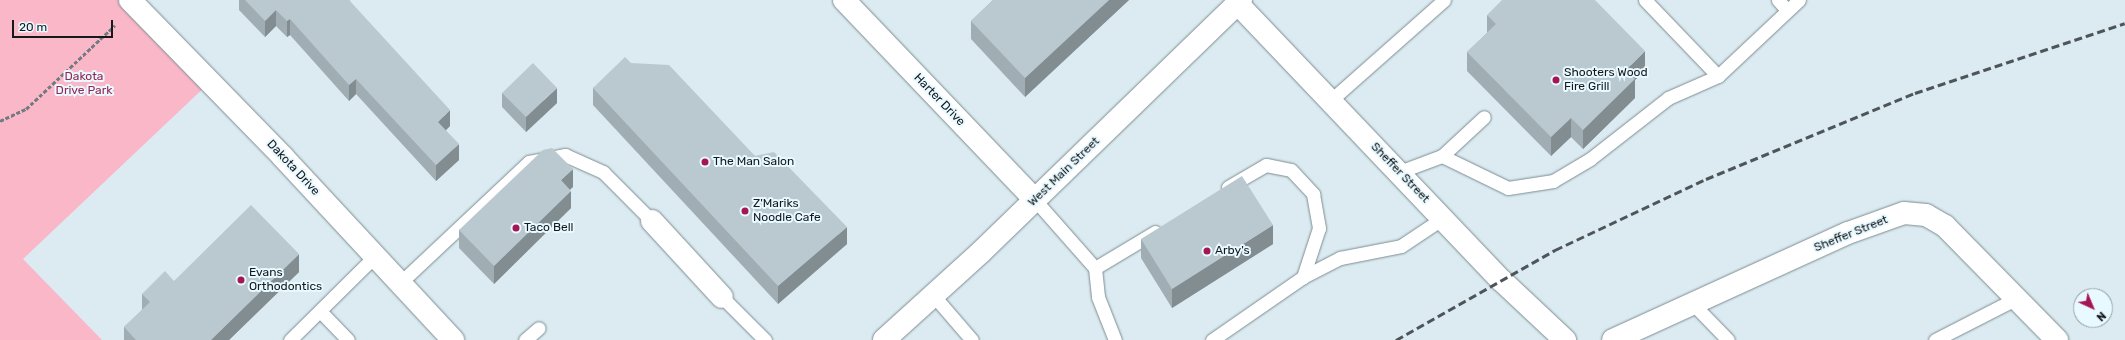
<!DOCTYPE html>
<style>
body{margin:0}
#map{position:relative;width:2125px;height:340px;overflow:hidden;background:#dbebf1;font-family:Rubik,sans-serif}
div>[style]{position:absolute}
.green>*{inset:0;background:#fab7c8}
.path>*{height:2.5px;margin-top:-1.25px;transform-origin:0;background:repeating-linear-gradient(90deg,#717b80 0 4px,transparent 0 6px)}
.roads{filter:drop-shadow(0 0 1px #7d8c92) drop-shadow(0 0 1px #7d8c92)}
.lane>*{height:13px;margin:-6.5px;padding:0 6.5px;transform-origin:6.5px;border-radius:6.5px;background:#fff}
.street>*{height:22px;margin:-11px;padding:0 11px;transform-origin:11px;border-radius:11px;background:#fff}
.secondary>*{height:22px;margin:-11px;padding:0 11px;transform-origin:11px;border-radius:11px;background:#fff}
.primary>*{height:22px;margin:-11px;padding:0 11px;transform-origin:11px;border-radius:11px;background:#fff}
.rail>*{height:3px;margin-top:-1.5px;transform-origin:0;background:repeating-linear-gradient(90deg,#4d5559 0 8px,transparent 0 12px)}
.wall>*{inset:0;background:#a0adb3}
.shaded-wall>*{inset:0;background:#828d92}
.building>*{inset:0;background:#bac9d0}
.dots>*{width:11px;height:11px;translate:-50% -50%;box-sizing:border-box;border:2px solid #e8f9ff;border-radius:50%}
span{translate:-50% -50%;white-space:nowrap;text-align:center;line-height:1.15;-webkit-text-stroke:4px #e8f9ff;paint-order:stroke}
.poi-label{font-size:12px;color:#14191c}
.left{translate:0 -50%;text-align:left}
.park-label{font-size:12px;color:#962551}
.street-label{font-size:12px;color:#14191c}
.north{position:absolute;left:2073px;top:288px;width:40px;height:40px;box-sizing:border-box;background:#e8f9ff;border:1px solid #939fa4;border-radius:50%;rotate:136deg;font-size:11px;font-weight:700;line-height:16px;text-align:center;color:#14191c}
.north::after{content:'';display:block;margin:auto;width:14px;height:18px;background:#a51555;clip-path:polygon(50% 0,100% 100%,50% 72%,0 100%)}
.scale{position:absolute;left:12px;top:20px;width:101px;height:18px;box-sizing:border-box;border:2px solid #14191c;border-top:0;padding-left:5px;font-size:12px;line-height:14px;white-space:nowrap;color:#14191c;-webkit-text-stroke:3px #e8f9ff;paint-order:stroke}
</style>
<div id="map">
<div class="green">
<i style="clip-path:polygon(0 0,131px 0,210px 82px,23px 259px,102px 340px,0 340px)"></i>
</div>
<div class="path">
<i style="left:0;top:121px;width:29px;rotate:-25deg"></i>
<i style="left:26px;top:109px;width:122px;rotate:-43.3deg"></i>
</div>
<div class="roads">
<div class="lane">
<i style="left:1645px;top:0;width:105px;rotate:46.2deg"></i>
<i style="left:1718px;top:76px;width:111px;rotate:-43.2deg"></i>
<i style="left:1778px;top:0;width:13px;rotate:48deg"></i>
<i style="left:1331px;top:100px;width:151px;rotate:-41.5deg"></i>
<i style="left:1442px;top:156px;width:57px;rotate:-42.9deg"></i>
<i style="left:1399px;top:172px;width:46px;rotate:-20.4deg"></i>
<i style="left:1442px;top:156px;width:73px;rotate:25.9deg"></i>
<i style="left:1508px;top:188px;width:46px;rotate:-8.8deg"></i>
<i style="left:1553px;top:181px;width:43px;rotate:-30.7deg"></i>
<i style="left:1590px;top:159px;width:99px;rotate:-38deg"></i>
<i style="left:1668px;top:98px;width:55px;rotate:-23.7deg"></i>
<i style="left:1228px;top:187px;width:44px;rotate:-30.1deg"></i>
<i style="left:1266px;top:165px;width:25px;rotate:11deg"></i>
<i style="left:1291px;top:170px;width:33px;rotate:47deg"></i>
<i style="left:1313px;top:194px;width:35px;rotate:80deg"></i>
<i style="left:1319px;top:228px;width:52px;rotate:108.1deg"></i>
<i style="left:1035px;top:200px;width:91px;rotate:48.6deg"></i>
<i style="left:1095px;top:268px;width:29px;rotate:84deg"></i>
<i style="left:1098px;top:297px;width:46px;rotate:68.4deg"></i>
<i style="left:1095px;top:268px;width:70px;rotate:-31deg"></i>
<i style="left:400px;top:283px;width:177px;rotate:-43.2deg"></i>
<i style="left:529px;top:162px;width:37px;rotate:-11deg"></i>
<i style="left:565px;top:155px;width:42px;rotate:24.1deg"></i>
<i style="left:603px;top:172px;width:69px;rotate:45deg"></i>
<i style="left:934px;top:296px;width:58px;rotate:49.2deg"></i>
<i style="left:722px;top:297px;width:61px;rotate:45deg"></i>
<i style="left:1693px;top:304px;width:50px;rotate:45.8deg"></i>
<i style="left:320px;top:311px;width:40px;rotate:46deg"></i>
<i style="left:290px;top:340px;width:120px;rotate:-44.7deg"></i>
<i style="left:525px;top:340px;width:18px;rotate:-41deg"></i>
<i style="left:1212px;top:340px;width:111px;rotate:-34.7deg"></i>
<i style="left:1303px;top:277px;width:42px;rotate:-27.2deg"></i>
<i style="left:1340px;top:258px;width:62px;rotate:-11.1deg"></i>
<i style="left:1401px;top:246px;width:50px;rotate:-33.7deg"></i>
<i style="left:1935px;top:340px;width:92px;rotate:-27.1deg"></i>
</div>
<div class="street">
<i style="left:844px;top:0;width:277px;rotate:46.3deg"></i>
<i style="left:652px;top:221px;width:103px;rotate:47.4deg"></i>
</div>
<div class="secondary">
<i style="left:130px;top:0;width:219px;rotate:45.7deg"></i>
<i style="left:283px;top:157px;width:250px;rotate:47.1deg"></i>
<i style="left:1237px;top:3px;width:383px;rotate:46.4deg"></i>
<i style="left:1501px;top:280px;width:88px;rotate:43.2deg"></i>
<i style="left:1613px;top:340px;width:258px;rotate:-24.5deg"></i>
<i style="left:1848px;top:233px;width:59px;rotate:-19.7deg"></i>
<i style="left:1904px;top:213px;width:22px;rotate:5deg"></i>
<i style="left:1926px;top:215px;width:22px;rotate:30deg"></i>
<i style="left:1945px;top:226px;width:160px;rotate:45.5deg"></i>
</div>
<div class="primary">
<i style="left:884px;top:340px;width:131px;rotate:-42.2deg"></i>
<i style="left:981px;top:252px;width:362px;rotate:-44.1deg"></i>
</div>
</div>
<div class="rail">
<i style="left:1396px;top:340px;width:183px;rotate:-29.5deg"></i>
<i style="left:1555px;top:250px;width:167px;rotate:-25.2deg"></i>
<i style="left:1706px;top:179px;width:226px;rotate:-22.4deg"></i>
<i style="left:1915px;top:93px;width:221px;rotate:-18.4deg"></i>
</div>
<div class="wall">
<i style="clip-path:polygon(239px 0,349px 0,450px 126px,446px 130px,459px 160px,436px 181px,356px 94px,349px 101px,290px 35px,287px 37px,276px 26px,265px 37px,239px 10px)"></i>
<i style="clip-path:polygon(993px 0,1129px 0,1025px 97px,971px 39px,971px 21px)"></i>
<i style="clip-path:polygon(1487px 15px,1645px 70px,1635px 80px,1635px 98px,1583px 149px,1571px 137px,1551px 156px,1467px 71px,1467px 52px,1487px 33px)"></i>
<i style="clip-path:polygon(631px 63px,755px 156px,847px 244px,778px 304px,593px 105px,593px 88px)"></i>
<i style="clip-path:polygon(502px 93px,557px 103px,526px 132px,502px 107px)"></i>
<i style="clip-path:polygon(573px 187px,570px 189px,571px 208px,494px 284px,459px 248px,459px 230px)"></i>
<i style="clip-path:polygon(1141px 239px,1273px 244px,1172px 308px,1141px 258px)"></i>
<i style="clip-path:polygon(299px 272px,229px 340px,124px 340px,124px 327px,142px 310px,142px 294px,174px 281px)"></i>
</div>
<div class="shaded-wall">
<i style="clip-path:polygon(1109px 0,1129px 0,1025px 97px,1025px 78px)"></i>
<i style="clip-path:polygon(276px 10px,276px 26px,265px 37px,265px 21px)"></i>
<i style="clip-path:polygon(290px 19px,290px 35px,287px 37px,287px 21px)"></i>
<i style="clip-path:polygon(1645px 51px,1645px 70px,1635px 80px,1635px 98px,1583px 149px,1583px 130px,1626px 70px)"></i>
<i style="clip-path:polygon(356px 79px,356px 94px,349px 101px,349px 85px)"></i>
<i style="clip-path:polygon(557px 88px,557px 103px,526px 132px,526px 117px)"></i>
<i style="clip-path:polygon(450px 110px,450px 126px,438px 138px,438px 122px)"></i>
<i style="clip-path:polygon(1571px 118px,1571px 137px,1551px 156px,1551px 137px)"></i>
<i style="clip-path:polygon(459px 144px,459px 160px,436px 181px,436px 165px)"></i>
<i style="clip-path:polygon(573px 169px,573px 187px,561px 198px,561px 180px)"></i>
<i style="clip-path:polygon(571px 191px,571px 208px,494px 284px,494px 266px)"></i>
<i style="clip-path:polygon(1273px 225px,1273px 244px,1172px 308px,1172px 289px)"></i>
<i style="clip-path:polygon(847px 227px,847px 244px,778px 304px,778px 286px)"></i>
<i style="clip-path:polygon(299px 254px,299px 272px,229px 340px,211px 340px)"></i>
</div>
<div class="building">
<i style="clip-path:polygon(245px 0,349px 0,450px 110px,438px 122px,459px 144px,436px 165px,356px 79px,349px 85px,290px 19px,287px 21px,276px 10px,265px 21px)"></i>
<i style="clip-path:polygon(993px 0,1109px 0,1025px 78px,971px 21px)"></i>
<i style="clip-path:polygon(1502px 0,1595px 0,1645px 51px,1626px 70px,1635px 79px,1583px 130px,1571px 118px,1551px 137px,1467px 52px,1496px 24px,1487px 15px)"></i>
<i style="clip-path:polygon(625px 57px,631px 63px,669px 65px,755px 156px,774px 152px,847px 227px,778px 286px,593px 88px)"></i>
<i style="clip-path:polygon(533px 63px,557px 88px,526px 117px,502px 93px)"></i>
<i style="clip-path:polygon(552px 148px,573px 169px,561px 180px,571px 191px,494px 266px,459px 230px,543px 150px)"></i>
<i style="clip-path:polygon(1242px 176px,1273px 225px,1172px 289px,1141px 239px)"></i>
<i style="clip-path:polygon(251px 205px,299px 254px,211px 340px,136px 340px,124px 327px,150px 302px,142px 294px,165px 271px,174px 281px)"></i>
</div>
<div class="dots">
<i style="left:1556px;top:80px;background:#a51555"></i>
<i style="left:705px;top:162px;background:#a51555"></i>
<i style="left:745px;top:211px;background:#a51555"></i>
<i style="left:516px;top:228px;background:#a51555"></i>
<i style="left:1207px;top:251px;background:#a51555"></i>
<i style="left:241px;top:280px;background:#a51555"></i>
</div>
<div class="poi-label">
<span class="left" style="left:1564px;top:80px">Shooters Wood<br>Fire Grill</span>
<span class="left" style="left:713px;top:162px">The Man Salon</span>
<span class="left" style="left:753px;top:211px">Z'Mariks<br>Noodle Cafe</span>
<span class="left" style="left:524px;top:228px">Taco Bell</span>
<span class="left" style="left:1215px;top:251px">Arby's</span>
<span class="left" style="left:249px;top:280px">Evans<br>Orthodontics</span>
</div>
<div class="park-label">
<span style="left:84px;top:84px">Dakota<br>Drive Park</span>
</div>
<div class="street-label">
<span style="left:939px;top:100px;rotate:46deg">Harter Drive</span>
<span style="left:293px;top:168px;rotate:47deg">Dakota Drive</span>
<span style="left:1064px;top:172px;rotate:-44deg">West Main Street</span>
<span style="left:1400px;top:173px;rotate:46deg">Sheffer Street</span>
<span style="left:1851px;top:234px;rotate:-22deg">Sheffer Street</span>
</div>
<div class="north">N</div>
<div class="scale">20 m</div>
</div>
